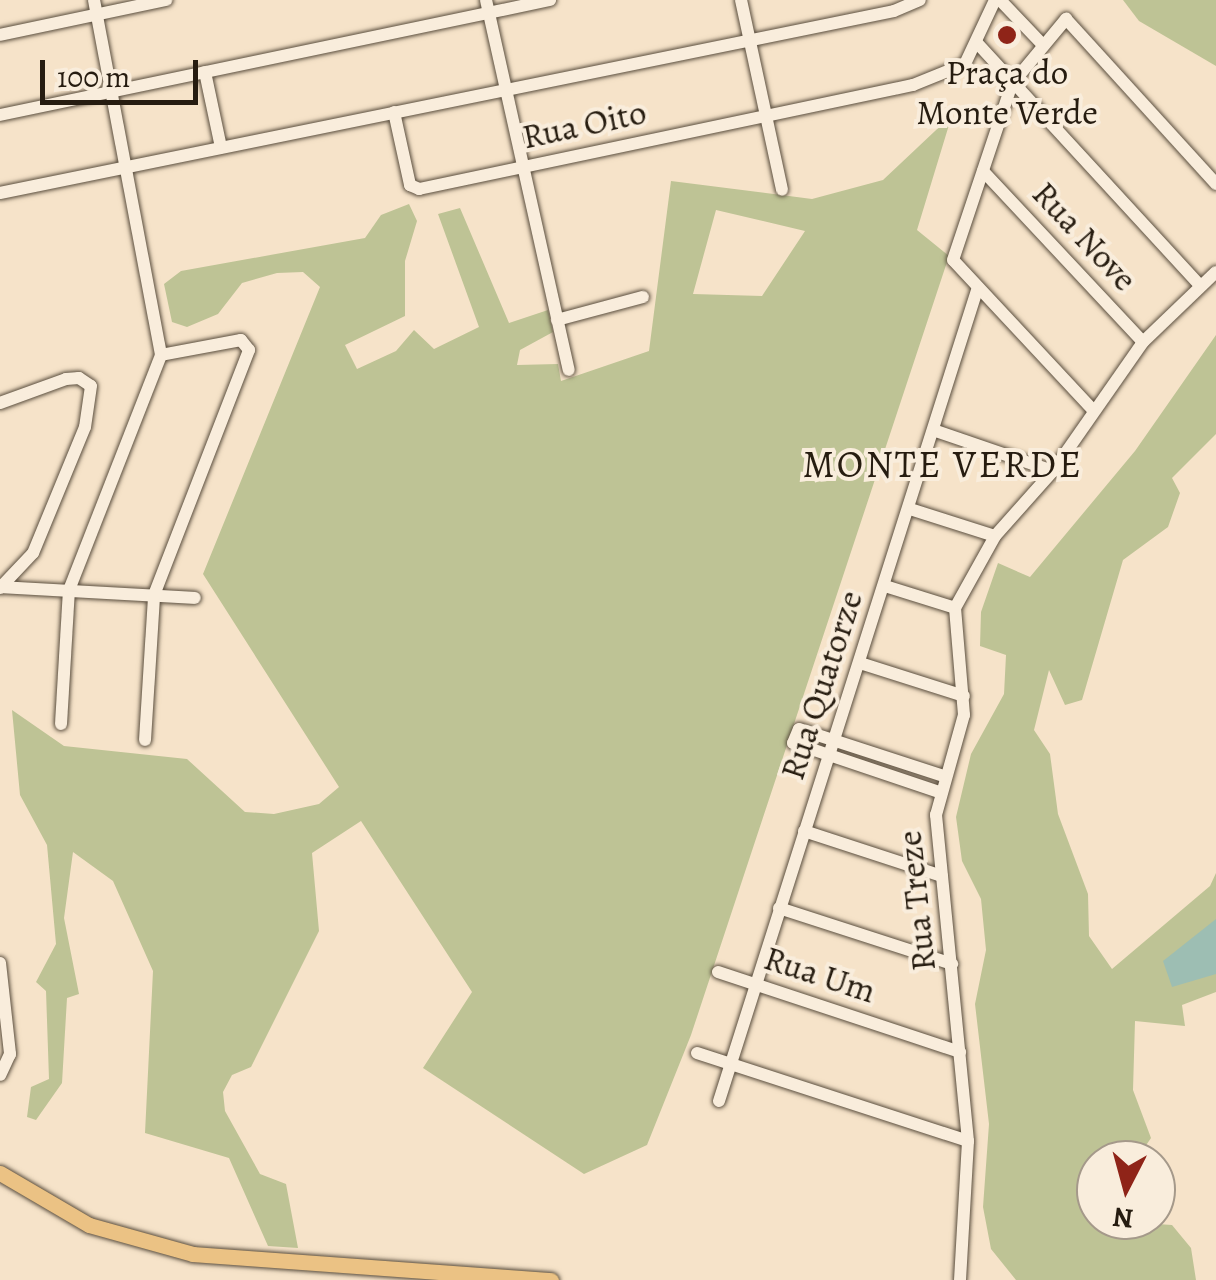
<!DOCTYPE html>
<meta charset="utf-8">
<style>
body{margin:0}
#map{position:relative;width:1216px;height:1280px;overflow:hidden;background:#f6e3c9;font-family:Alegreya,serif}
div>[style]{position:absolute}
.green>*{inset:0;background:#bec395}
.water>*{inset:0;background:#9dbeb3}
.roads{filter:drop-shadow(0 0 2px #5a4e3e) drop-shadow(0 0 2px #5a4e3e)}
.minor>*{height:12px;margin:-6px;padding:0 6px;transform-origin:6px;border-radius:6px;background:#f9eddc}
.major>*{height:15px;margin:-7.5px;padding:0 7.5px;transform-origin:7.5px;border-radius:7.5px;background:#ebc284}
.dots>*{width:28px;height:28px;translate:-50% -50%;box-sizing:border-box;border:5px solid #f9eddc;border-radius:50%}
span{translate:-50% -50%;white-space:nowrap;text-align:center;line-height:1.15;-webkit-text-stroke:8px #f9eddc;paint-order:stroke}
.poi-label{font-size:35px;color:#261c10}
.street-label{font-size:35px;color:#261c10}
.neighbourhood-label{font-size:38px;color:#261c10;letter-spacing:2.5px}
.north{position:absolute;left:1076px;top:1140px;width:100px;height:100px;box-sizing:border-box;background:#f9eddc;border:2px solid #a5998a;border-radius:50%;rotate:186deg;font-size:28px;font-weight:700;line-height:40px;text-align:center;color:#261c10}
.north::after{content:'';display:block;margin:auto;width:35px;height:45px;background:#8f2418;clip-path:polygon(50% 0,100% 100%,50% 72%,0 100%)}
.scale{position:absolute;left:40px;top:60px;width:158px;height:45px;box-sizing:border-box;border:5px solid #261c10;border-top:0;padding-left:12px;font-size:30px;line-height:35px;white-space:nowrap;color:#261c10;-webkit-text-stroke:8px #f9eddc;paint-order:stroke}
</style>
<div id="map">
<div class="green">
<i style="clip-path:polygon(1123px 0,1216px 0,1216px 66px,1139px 21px)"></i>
<i style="clip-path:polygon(evenodd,952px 115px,917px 230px,949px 256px,691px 1035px,647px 1145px,584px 1174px,423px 1068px,472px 992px,361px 821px,312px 853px,319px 931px,251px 1067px,232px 1075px,223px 1092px,225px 1111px,260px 1174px,286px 1184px,298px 1248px,268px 1246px,229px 1158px,145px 1133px,153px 971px,113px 881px,73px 852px,64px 918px,79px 994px,67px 998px,62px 1083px,36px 1120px,27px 1117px,31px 1087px,49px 1079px,46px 991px,36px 982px,56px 944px,47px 845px,20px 795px,12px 710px,64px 746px,187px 759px,245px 812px,274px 814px,319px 804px,339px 787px,203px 574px,320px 287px,303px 272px,277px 273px,242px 283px,218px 314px,187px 327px,172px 322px,164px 284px,181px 271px,365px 238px,381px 215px,409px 204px,417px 221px,405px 261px,405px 316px,345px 345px,357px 369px,396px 351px,414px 330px,434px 349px,479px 327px,438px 214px,460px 208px,509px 323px,548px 310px,553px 332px,520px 350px,517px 365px,558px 364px,561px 381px,649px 351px,671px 181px,812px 199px,883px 180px,952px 115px,716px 210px,805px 231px,762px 296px,693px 294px,716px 210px)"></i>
<i style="clip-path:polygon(1216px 335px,1216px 434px,1172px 478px,1180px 493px,1168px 527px,1123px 560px,1082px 700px,1065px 705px,1049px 670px,1034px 730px,1050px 754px,1058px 814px,1088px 894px,1089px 936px,1112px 969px,1210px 886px,1216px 873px,1216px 992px,1182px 1005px,1185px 1026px,1135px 1021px,1133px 1090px,1151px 1138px,1136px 1160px,1096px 1160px,1096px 1220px,1172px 1225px,1191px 1248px,1196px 1280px,1016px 1280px,991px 1249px,983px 1207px,989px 1124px,975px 1004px,986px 950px,981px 899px,962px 861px,956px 817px,971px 754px,1004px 694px,1006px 655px,980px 646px,981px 612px,998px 563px,1030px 577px,1135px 451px)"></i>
</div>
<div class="water">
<i style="clip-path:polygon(1216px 919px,1216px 974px,1172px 987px,1163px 961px)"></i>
</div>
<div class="roads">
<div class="minor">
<i style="left:94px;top:0;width:361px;rotate:79.3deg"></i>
<i style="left:486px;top:0;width:379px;rotate:77.4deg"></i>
<i style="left:741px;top:0;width:194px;rotate:77.8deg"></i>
<i style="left:1000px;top:0;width:59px;rotate:46.4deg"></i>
<i style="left:0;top:35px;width:170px;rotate:-11.9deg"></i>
<i style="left:978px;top:44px;width:326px;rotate:47.4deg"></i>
<i style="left:205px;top:72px;width:77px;rotate:78deg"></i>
<i style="left:394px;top:112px;width:75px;rotate:77.6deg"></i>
<i style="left:410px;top:185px;width:10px;rotate:24deg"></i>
<i style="left:419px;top:189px;width:505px;rotate:-11.89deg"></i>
<i style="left:913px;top:85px;width:56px;rotate:-22deg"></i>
<i style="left:965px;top:64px;width:71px;rotate:-64.9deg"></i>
<i style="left:0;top:115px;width:562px;rotate:-11.81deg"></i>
<i style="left:983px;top:171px;width:234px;rotate:46.9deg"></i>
<i style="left:0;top:193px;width:912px;rotate:-11.51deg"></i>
<i style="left:894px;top:11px;width:28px;rotate:-23deg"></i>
<i style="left:557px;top:320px;width:89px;rotate:-15deg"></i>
<i style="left:0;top:403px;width:70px;rotate:-20deg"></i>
<i style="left:66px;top:379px;width:13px;rotate:-4deg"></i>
<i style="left:79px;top:378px;width:14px;rotate:34deg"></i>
<i style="left:91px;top:386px;width:41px;rotate:98.3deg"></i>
<i style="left:85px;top:427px;width:136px;rotate:112.4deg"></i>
<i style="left:33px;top:553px;width:48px;rotate:133.3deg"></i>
<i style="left:1093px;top:410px;width:205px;rotate:-133deg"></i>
<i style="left:953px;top:260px;width:186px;rotate:-71.5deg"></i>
<i style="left:1012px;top:84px;width:85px;rotate:-50.3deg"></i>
<i style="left:1066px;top:19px;width:223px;rotate:47.7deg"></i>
<i style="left:936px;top:431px;width:124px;rotate:18.9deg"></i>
<i style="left:910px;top:509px;width:89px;rotate:17.6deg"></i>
<i style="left:885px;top:586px;width:73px;rotate:17.4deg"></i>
<i style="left:1px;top:587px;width:194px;rotate:3.2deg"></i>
<i style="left:860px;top:663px;width:109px;rotate:17.6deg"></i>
<i style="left:61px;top:724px;width:134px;rotate:-86.6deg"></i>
<i style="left:69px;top:590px;width:252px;rotate:-68.6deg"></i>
<i style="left:145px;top:740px;width:145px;rotate:-86.4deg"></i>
<i style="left:154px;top:595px;width:263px;rotate:-68.8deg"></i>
<i style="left:249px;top:350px;width:13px;rotate:-129deg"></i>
<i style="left:241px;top:340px;width:81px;rotate:169.4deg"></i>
<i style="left:939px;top:792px;width:154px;rotate:-161.4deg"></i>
<i style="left:793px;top:743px;width:15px;rotate:-67deg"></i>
<i style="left:799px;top:729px;width:152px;rotate:18deg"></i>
<i style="left:804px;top:831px;width:145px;rotate:18.1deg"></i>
<i style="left:779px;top:908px;width:182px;rotate:17.9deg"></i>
<i style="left:0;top:963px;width:92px;rotate:83.7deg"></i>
<i style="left:10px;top:1054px;width:23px;rotate:115deg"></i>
<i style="left:718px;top:972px;width:255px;rotate:18.3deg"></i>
<i style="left:697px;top:1053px;width:285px;rotate:18deg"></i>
<i style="left:719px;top:1101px;width:854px;rotate:-72.35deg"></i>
<i style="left:960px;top:1280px;width:139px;rotate:-86.7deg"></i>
<i style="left:968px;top:1141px;width:328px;rotate:-95.6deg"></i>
<i style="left:936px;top:815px;width:104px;rotate:-74.4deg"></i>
<i style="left:964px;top:715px;width:107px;rotate:-94.8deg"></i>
<i style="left:955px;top:608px;width:82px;rotate:-60.9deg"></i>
<i style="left:995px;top:536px;width:87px;rotate:-48.3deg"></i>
<i style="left:1053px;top:471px;width:157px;rotate:-55.1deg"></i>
<i style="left:1143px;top:342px;width:101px;rotate:-43.8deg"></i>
</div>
<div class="major">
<i style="left:0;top:1173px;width:103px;rotate:30.3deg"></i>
<i style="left:89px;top:1225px;width:108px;rotate:15.6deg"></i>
<i style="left:193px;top:1254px;width:359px;rotate:4.2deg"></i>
</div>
</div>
<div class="dots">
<i style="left:1007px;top:35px;background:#8f2418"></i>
</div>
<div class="poi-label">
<span style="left:1007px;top:92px">Praça do<br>Monte Verde</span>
</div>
<div class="street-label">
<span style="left:584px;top:124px;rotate:-12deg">Rua Oito</span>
<span style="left:1085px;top:236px;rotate:47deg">Rua Nove</span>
<span style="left:821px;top:685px;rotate:-72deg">Rua Quatorze</span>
<span style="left:916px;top:901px;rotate:-96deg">Rua Treze</span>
<span style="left:820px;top:974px;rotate:18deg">Rua Um</span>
</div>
<div class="neighbourhood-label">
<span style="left:943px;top:465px">MONTE VERDE</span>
</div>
<div class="north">N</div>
<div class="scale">100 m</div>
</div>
